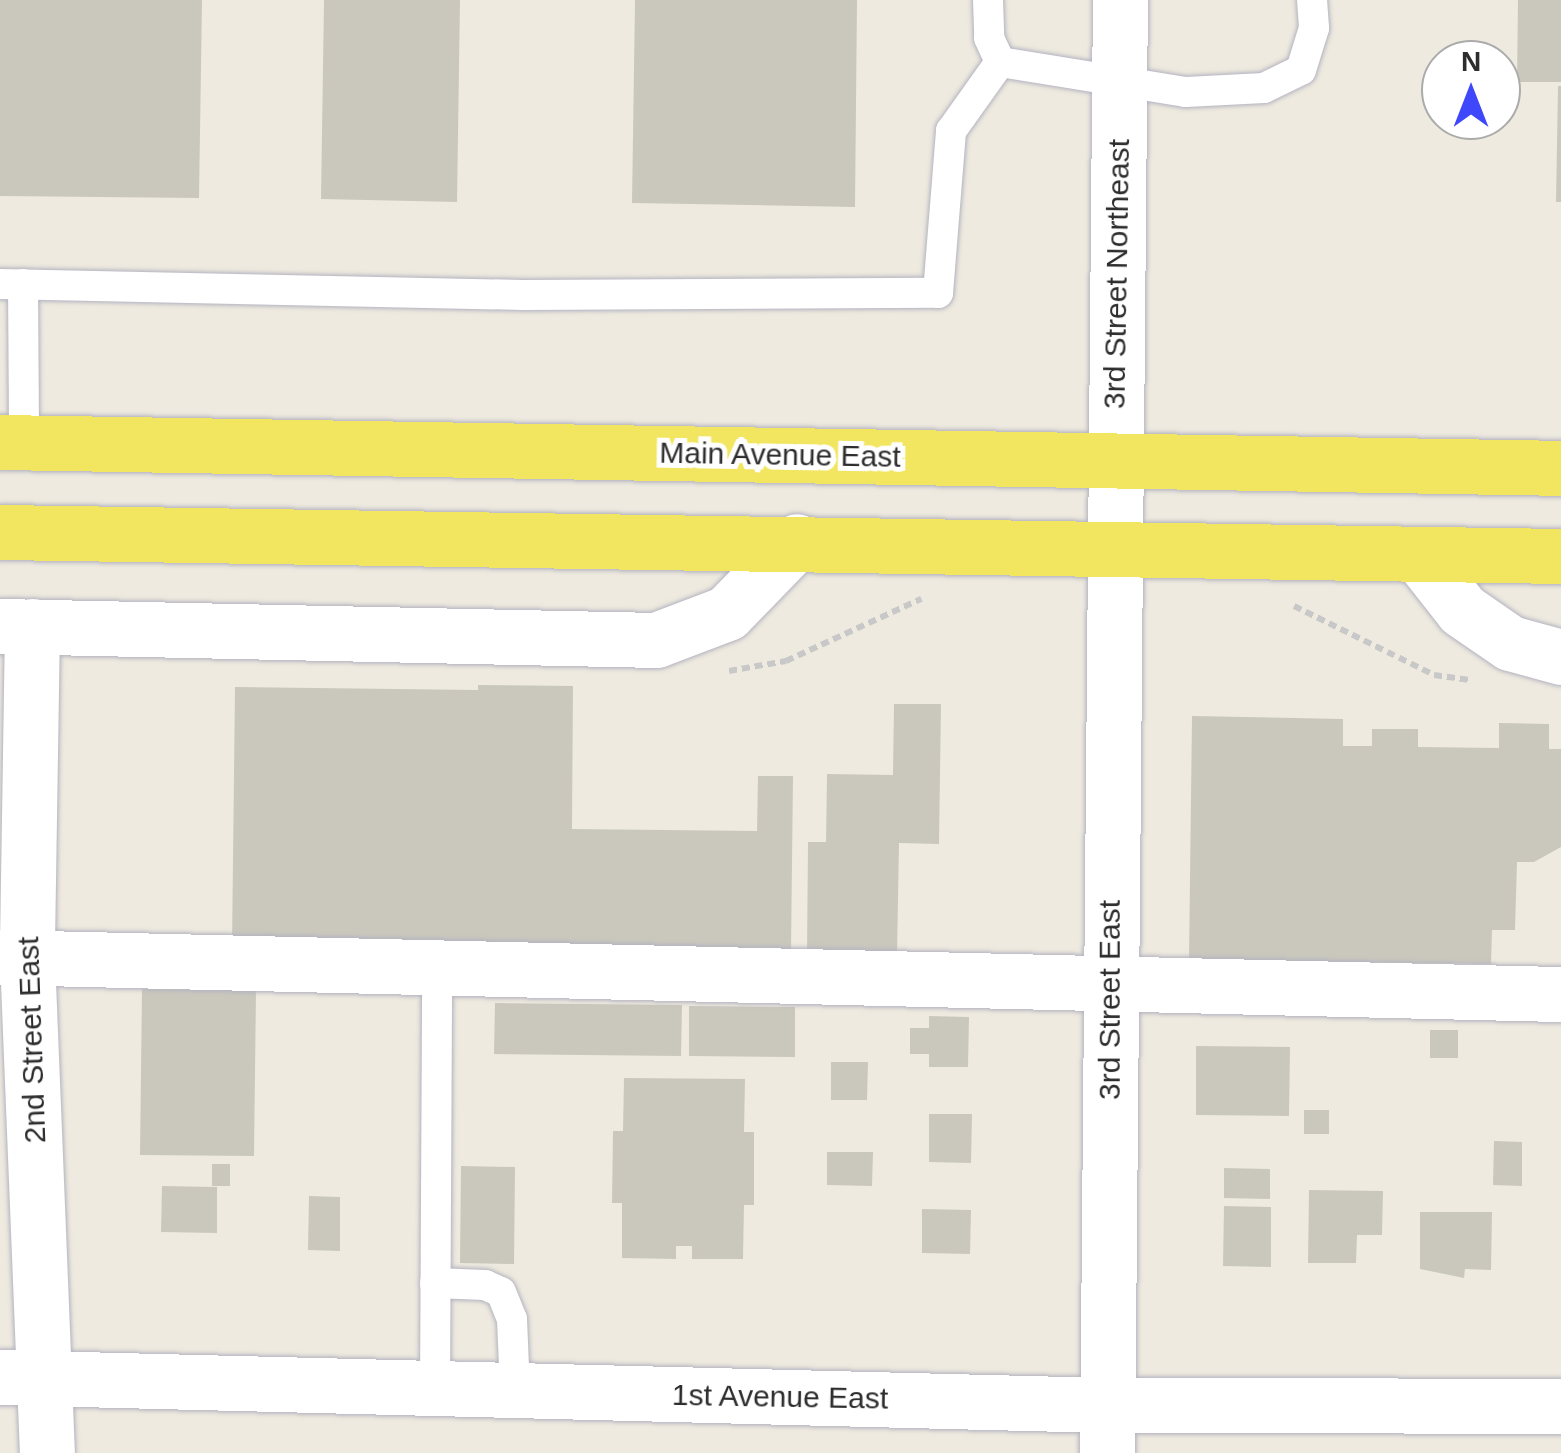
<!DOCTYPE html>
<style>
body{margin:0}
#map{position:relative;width:1561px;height:1453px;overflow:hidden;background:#eeeadf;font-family:Helvetica,sans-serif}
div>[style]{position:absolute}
.building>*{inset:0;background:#cac8bd}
.path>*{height:6px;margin-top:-3px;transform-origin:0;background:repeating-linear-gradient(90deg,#c8c8c8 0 8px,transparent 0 13px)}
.roads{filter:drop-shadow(0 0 2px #b3b3c0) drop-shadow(0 0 2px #b3b3c0)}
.service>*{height:30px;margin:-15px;padding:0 15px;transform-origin:15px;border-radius:15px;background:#fff}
.minor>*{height:55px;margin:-27.5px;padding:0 27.5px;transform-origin:27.5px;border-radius:27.5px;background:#fff}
.primary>*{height:55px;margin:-27.5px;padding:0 27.5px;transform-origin:27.5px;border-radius:27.5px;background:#f2e560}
span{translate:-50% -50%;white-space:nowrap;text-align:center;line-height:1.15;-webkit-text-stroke:10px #fff;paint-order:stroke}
.street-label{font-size:30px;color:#2d2d2d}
.north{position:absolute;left:1421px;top:40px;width:100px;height:100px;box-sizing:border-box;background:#fff;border:2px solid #ababab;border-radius:50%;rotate:0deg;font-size:28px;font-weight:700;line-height:40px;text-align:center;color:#2d2d2d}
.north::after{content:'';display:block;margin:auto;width:35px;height:45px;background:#3f47fb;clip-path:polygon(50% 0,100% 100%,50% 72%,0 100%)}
</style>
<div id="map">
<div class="building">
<i style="clip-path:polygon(0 0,202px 0,199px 198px,0 196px)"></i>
<i style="clip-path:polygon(324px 0,460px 0,457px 202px,321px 199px)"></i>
<i style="clip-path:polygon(635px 0,857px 0,855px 207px,632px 203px)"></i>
<i style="clip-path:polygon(1518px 0,1561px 0,1561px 82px,1517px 82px)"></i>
<i style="clip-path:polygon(1558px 86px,1561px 86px,1561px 202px,1556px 202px)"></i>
<i style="clip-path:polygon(478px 685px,573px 686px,572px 829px,757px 831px,758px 776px,793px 776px,791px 951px,232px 944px,235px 687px,478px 690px)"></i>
<i style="clip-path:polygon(894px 704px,941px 704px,939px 844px,899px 843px,897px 955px,807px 955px,808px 842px,826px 842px,827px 774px,893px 775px)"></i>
<i style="clip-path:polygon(1192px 716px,1343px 719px,1343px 746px,1372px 746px,1372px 729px,1418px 729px,1418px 747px,1499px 748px,1499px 723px,1549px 724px,1549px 749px,1561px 749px,1561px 847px,1534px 862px,1517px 862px,1515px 930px,1492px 930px,1491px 964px,1189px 960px)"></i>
<i style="clip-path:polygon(142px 989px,256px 990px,254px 1156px,140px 1155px)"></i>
<i style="clip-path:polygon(495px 1003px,682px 1005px,681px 1056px,494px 1054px)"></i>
<i style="clip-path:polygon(689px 1006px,795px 1007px,795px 1057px,689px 1056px)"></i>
<i style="clip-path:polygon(929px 1016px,969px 1017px,968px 1067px,929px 1067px,929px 1054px,910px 1054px,910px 1028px,929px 1028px)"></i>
<i style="clip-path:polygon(1430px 1030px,1458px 1030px,1458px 1058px,1430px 1058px)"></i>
<i style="clip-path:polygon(1196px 1046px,1290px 1047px,1289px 1116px,1196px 1115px)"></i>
<i style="clip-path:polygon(831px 1062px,868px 1062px,867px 1100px,831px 1100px)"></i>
<i style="clip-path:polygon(624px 1078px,745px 1079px,744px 1132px,754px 1132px,754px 1205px,744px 1205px,743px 1259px,692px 1259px,692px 1246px,676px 1246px,676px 1259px,622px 1258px,622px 1203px,612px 1203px,613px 1131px,623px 1131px)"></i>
<i style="clip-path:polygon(1304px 1110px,1329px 1110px,1329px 1134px,1304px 1134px)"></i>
<i style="clip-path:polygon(929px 1114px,972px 1114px,971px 1163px,929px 1162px)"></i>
<i style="clip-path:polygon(1494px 1141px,1522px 1142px,1522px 1186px,1493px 1185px)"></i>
<i style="clip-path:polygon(827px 1152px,873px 1152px,872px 1186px,827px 1185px)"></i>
<i style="clip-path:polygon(212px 1164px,230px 1164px,230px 1186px,212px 1186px)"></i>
<i style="clip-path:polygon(461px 1166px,515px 1167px,514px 1264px,460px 1263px)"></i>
<i style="clip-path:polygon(1224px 1168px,1270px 1169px,1270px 1199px,1224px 1198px)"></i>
<i style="clip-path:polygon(162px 1186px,217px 1187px,217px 1233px,161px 1232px)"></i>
<i style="clip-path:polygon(1309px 1190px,1383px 1191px,1382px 1235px,1357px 1235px,1356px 1263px,1308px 1263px)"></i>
<i style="clip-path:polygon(309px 1196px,340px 1197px,340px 1251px,308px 1250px)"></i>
<i style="clip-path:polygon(1224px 1206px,1271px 1207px,1271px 1267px,1223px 1266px)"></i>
<i style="clip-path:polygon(922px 1209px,971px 1210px,970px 1254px,922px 1253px)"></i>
<i style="clip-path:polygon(1420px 1212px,1492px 1212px,1491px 1270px,1465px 1269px,1464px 1278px,1420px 1269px)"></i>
</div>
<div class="path">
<i style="left:1294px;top:606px;width:156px;rotate:26.2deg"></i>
<i style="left:1434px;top:675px;width:36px;rotate:8deg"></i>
<i style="left:729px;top:671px;width:58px;rotate:-10deg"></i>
<i style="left:786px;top:661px;width:149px;rotate:-24.7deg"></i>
</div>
<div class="roads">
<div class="service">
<i style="left:988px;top:0;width:38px;rotate:88deg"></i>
<i style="left:989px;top:38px;width:26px;rotate:65deg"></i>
<i style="left:1000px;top:62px;width:188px;rotate:9.2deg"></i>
<i style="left:1186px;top:92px;width:78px;rotate:-2.9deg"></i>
<i style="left:1264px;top:88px;width:41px;rotate:-25.9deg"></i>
<i style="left:1301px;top:70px;width:44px;rotate:-72.8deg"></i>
<i style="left:1314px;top:28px;width:28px;rotate:-94deg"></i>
<i style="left:0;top:284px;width:523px;rotate:1.2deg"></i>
<i style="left:523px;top:295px;width:415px;rotate:-0.3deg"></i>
<i style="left:938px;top:293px;width:163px;rotate:-85.4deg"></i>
<i style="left:951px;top:131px;width:85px;rotate:-54.6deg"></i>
<i style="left:23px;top:284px;width:158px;rotate:89.6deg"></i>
<i style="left:435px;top:1283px;width:50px;rotate:2.3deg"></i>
<i style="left:485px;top:1285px;width:17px;rotate:24deg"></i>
<i style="left:501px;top:1292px;width:29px;rotate:68deg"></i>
<i style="left:512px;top:1319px;width:71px;rotate:87.6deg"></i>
<i style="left:435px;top:1388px;width:420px;rotate:-89.7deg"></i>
</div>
<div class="minor">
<i style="left:1418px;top:554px;width:71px;rotate:51.8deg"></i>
<i style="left:1462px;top:610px;width:58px;rotate:34.5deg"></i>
<i style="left:1510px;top:643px;width:53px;rotate:15.4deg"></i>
<i style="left:0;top:626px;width:656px;rotate:1.22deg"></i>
<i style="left:656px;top:640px;width:76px;rotate:-20.8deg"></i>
<i style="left:727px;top:613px;width:100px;rotate:-45.8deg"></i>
<i style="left:32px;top:626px;width:331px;rotate:90.9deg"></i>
<i style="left:27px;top:957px;width:496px;rotate:87.7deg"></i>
<i style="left:0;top:957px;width:1561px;rotate:1.36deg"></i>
<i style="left:0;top:1377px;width:1108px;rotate:1.45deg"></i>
<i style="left:1108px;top:1405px;width:453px;rotate:0.1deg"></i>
<i style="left:1107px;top:1453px;width:1453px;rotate:-89.49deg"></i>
</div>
<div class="primary">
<i style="left:0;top:442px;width:1561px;rotate:0.95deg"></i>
<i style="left:0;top:532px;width:1561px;rotate:0.88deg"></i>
</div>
</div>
<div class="street-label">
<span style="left:1117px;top:274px;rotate:-89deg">3rd Street Northeast</span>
<span style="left:780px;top:455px;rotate:1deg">Main Avenue East</span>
<span style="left:1110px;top:1000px;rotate:-90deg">3rd Street East</span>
<span style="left:32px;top:1040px;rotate:-92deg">2nd Street East</span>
<span style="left:780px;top:1397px;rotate:1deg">1st Avenue East</span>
</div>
<div class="north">N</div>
</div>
